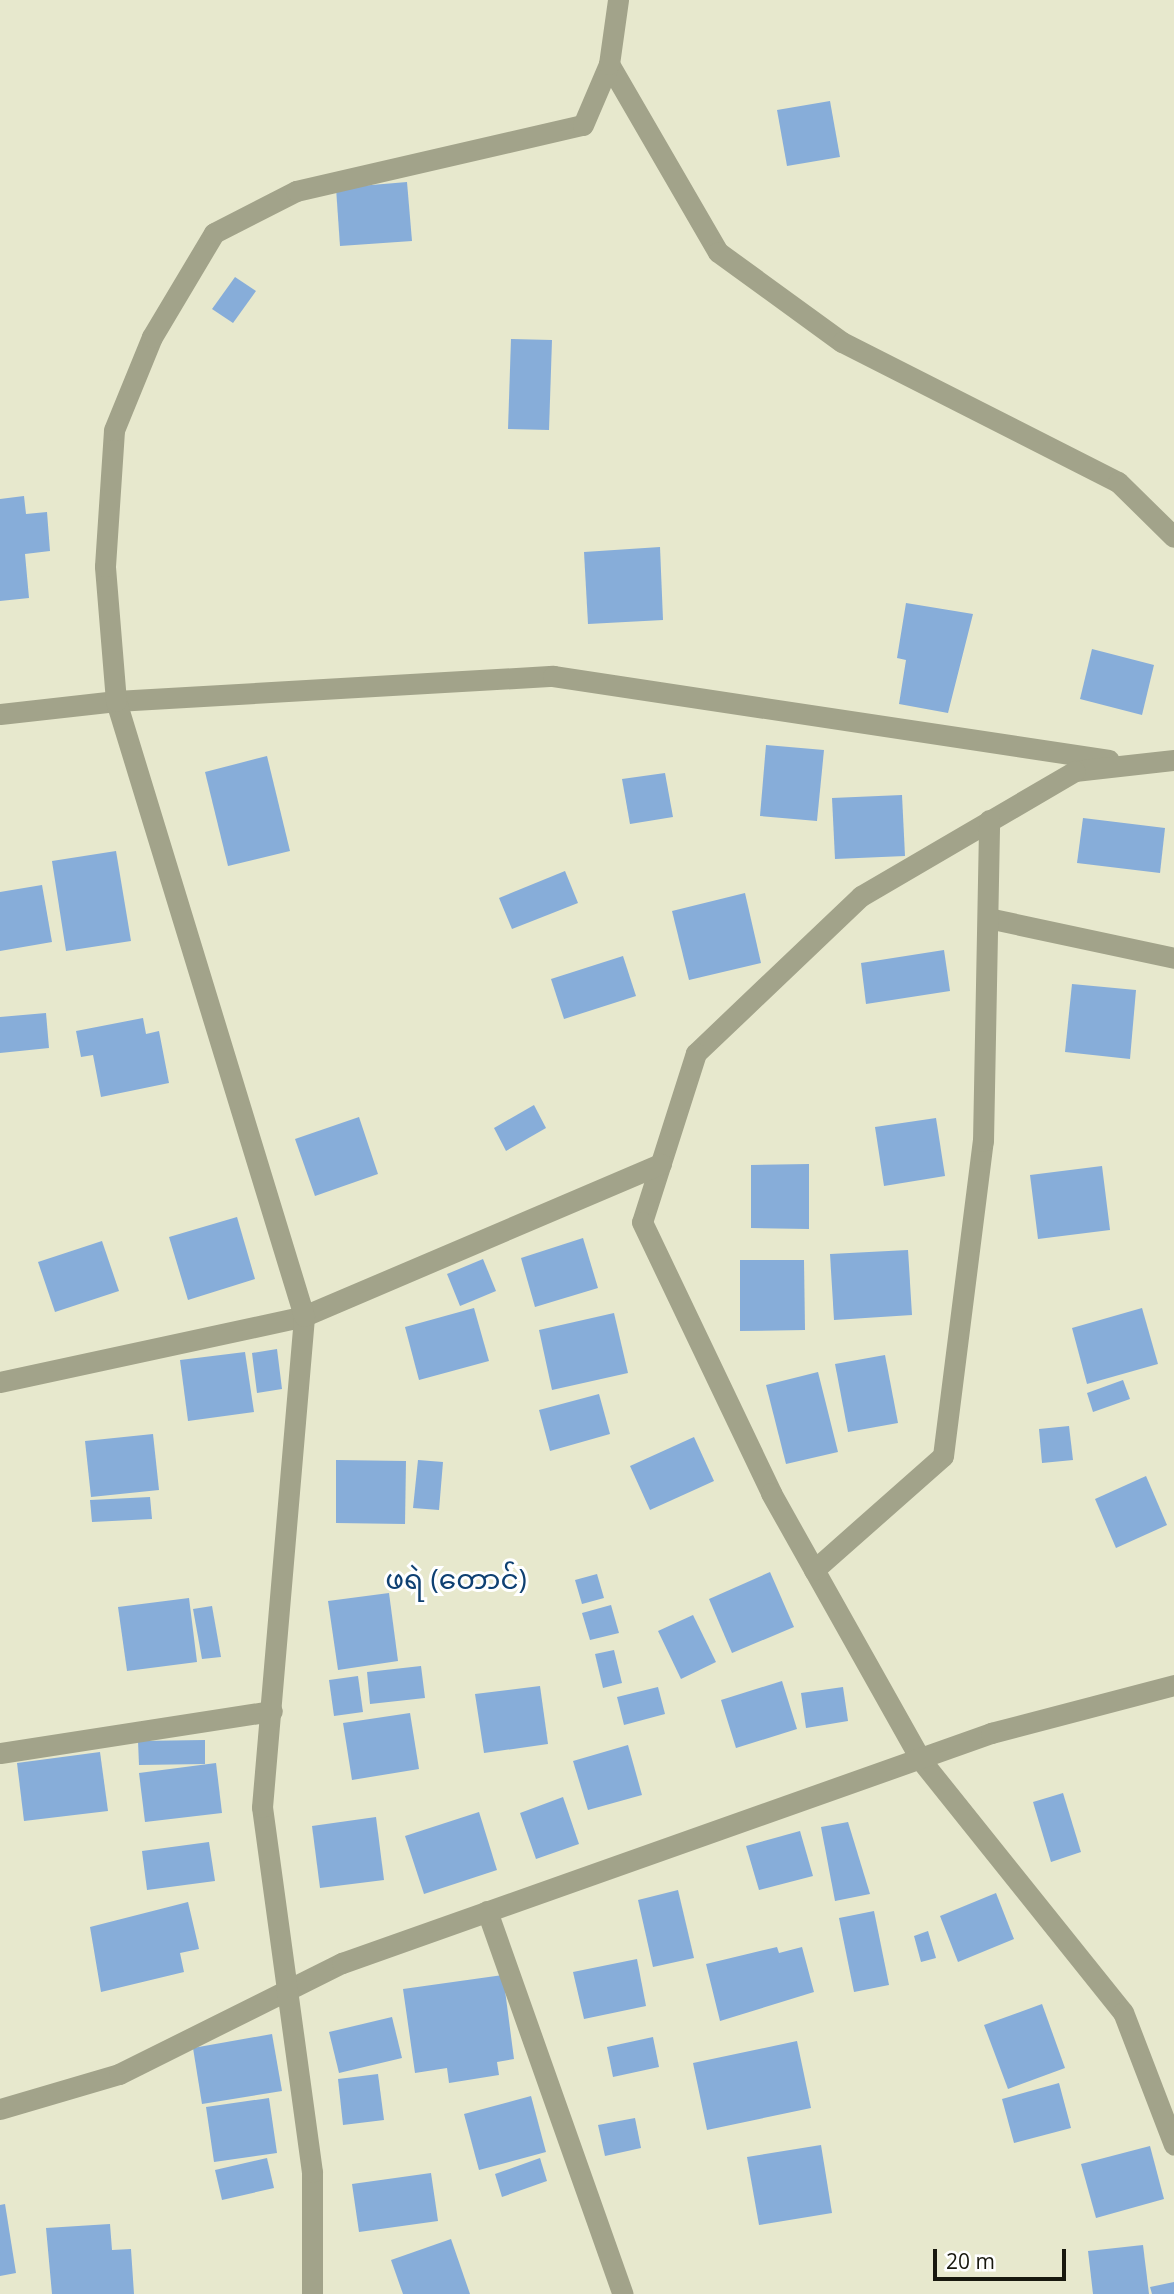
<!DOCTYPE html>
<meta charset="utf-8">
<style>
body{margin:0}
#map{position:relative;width:1174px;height:2294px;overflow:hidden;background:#e7e8cd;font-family:"Open Sans","Noto Sans Myanmar",sans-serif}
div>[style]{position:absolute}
.building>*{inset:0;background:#87add9}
.street>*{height:21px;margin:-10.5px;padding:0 10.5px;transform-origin:10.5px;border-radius:10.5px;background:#a2a38a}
span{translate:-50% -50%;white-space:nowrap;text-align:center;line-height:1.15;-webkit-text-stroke:6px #fff;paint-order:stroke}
.quarter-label{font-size:28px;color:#0e4072}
.scale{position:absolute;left:933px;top:2249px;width:133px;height:32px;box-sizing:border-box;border:4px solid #18180e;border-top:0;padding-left:9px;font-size:21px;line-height:24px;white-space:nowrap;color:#18180e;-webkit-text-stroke:5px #fff;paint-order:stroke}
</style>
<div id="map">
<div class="building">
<i style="clip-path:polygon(830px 101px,840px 157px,787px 166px,777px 110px)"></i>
<i style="clip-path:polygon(407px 182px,412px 241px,340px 246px,336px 188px)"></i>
<i style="clip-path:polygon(235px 277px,256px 291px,233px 323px,212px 309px)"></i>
<i style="clip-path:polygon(511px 339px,552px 340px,549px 430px,508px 429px)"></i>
<i style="clip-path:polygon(24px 496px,26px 514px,47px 512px,50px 551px,25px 554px,29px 598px,0 601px,0 499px)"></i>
<i style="clip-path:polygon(660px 547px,663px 620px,588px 624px,584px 552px)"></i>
<i style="clip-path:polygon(906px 603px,973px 614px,948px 713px,899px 704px,906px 660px,897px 658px)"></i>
<i style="clip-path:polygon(1092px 649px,1154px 665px,1142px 715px,1080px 699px)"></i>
<i style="clip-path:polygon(766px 745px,824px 750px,817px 821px,760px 816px)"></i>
<i style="clip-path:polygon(267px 756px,290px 851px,228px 866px,205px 772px)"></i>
<i style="clip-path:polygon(665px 773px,673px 817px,630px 824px,622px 779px)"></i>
<i style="clip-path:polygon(902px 795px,905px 856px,835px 859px,832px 798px)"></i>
<i style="clip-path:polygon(1083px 818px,1165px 828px,1160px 873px,1077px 863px)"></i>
<i style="clip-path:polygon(116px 851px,131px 941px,66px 951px,52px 861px)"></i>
<i style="clip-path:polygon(565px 871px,578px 903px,512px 929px,499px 898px)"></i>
<i style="clip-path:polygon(42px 885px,52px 942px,0 951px,0 892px)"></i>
<i style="clip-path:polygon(745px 893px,761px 963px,689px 980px,672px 911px)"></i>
<i style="clip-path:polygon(944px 950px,950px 991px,866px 1004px,861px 963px)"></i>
<i style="clip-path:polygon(623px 956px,636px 996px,564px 1019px,551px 979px)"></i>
<i style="clip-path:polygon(1072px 984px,1136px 990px,1130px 1059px,1065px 1052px)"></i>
<i style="clip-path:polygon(46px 1013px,49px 1048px,0 1053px,0 1017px)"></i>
<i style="clip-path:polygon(143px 1018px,146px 1034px,159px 1031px,169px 1083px,101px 1097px,93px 1055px,81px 1057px,76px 1031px)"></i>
<i style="clip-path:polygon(534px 1105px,546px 1128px,506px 1151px,494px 1128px)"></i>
<i style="clip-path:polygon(359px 1117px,378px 1174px,315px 1196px,295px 1139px)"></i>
<i style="clip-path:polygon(936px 1118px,945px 1176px,884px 1186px,875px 1127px)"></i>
<i style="clip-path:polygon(809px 1164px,809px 1229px,751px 1228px,751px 1165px)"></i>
<i style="clip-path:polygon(1102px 1166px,1110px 1230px,1038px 1239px,1030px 1175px)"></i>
<i style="clip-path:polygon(237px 1217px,255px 1279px,188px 1300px,169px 1237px)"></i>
<i style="clip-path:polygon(583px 1238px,598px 1288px,535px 1307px,521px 1258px)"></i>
<i style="clip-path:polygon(102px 1241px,119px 1291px,55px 1312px,38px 1262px)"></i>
<i style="clip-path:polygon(908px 1250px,912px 1315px,834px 1320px,830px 1254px)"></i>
<i style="clip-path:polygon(483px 1259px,496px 1291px,460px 1306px,447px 1274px)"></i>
<i style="clip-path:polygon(740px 1260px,804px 1260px,805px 1330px,740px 1331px)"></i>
<i style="clip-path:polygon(474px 1308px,489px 1361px,419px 1380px,405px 1327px)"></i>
<i style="clip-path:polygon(1142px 1308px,1158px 1364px,1087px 1384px,1072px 1328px)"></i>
<i style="clip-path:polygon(614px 1313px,628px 1373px,552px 1390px,539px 1330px)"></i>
<i style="clip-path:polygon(277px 1349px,282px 1389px,257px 1393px,252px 1353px)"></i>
<i style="clip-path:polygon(245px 1352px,254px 1412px,188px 1421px,180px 1360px)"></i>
<i style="clip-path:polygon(885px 1355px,898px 1423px,848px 1432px,835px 1364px)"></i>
<i style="clip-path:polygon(818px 1372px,838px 1452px,786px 1464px,766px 1385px)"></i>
<i style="clip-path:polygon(1123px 1380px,1130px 1399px,1093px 1412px,1087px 1393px)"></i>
<i style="clip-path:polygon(599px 1394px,610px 1434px,550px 1451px,539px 1410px)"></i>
<i style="clip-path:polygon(1069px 1426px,1073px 1460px,1042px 1463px,1039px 1429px)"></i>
<i style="clip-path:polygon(153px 1434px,159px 1490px,91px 1497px,85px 1441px)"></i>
<i style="clip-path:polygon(694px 1437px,714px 1481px,650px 1510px,630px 1466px)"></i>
<i style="clip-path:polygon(336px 1460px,406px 1461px,405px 1524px,336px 1523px)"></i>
<i style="clip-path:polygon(418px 1460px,443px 1462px,439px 1510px,413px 1508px)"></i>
<i style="clip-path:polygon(1146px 1476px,1167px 1525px,1116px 1548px,1095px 1499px)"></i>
<i style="clip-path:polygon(150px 1497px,152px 1519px,92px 1522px,90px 1500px)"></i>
<i style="clip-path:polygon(770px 1572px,794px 1627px,732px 1653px,709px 1599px)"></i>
<i style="clip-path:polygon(597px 1574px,604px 1598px,582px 1604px,575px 1580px)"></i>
<i style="clip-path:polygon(389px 1593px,398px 1661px,338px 1670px,328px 1601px)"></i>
<i style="clip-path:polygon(189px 1598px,197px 1662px,127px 1671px,118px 1607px)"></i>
<i style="clip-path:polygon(611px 1605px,619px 1633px,590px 1640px,582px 1613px)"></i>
<i style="clip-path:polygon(212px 1606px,221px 1657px,202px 1659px,193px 1609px)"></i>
<i style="clip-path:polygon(693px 1615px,716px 1662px,681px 1679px,658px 1631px)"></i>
<i style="clip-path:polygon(614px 1650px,622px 1683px,603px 1688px,595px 1654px)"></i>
<i style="clip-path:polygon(421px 1666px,425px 1698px,370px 1704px,367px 1672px)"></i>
<i style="clip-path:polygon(358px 1676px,363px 1712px,334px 1716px,329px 1680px)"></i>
<i style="clip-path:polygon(782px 1681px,797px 1729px,736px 1748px,721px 1700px)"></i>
<i style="clip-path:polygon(540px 1686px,548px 1744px,484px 1753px,475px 1694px)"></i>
<i style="clip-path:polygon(658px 1687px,665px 1714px,624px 1725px,617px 1697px)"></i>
<i style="clip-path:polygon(843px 1687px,848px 1721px,806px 1728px,801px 1693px)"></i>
<i style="clip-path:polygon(410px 1713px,419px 1769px,352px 1780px,343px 1723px)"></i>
<i style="clip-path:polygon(205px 1740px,205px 1764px,139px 1765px,138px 1741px)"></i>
<i style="clip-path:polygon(628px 1745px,642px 1795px,588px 1810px,573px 1761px)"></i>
<i style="clip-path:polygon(100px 1752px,108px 1811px,24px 1821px,17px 1763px)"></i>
<i style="clip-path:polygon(216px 1763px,222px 1813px,145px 1822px,139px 1773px)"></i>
<i style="clip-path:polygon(1063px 1793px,1081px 1852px,1051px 1862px,1033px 1802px)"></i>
<i style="clip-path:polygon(563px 1797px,579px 1844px,536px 1859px,520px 1813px)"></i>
<i style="clip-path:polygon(479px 1812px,497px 1870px,424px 1894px,405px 1836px)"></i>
<i style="clip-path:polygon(376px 1817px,384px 1880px,320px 1888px,312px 1826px)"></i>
<i style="clip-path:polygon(848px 1822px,870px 1894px,835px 1901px,821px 1827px)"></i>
<i style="clip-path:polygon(800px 1831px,813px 1876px,759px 1890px,746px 1846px)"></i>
<i style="clip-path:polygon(209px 1842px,215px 1881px,147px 1890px,142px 1851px)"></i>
<i style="clip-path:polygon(678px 1890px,694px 1958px,653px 1967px,638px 1900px)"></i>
<i style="clip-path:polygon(996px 1893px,1014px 1939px,958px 1962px,940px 1916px)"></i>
<i style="clip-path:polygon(188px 1902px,199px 1949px,180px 1953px,184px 1972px,101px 1992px,90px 1927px)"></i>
<i style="clip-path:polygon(874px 1911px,889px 1985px,854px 1992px,839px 1918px)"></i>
<i style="clip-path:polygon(928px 1931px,936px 1958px,921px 1962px,914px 1936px)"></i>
<i style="clip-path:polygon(777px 1947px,779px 1953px,802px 1947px,814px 1992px,720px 2021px,706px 1964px)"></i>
<i style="clip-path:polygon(637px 1959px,646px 2006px,584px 2019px,573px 1972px)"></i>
<i style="clip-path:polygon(503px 1975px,514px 2059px,497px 2062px,499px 2075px,449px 2083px,447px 2068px,415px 2073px,403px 1989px)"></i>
<i style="clip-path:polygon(1042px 2004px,1065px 2068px,1008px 2089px,984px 2025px)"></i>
<i style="clip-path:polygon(392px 2017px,402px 2058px,339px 2073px,329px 2032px)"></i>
<i style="clip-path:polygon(272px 2034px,282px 2091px,202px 2104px,193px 2048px)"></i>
<i style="clip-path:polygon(653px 2037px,659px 2067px,613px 2077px,607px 2047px)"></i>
<i style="clip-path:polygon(797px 2041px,811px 2108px,707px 2130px,693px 2063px)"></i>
<i style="clip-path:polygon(378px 2074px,384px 2120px,343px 2125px,338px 2079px)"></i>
<i style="clip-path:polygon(1059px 2083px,1071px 2128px,1014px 2143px,1002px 2099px)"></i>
<i style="clip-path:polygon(531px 2096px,546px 2152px,479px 2170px,464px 2114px)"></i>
<i style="clip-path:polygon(269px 2098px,277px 2153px,214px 2162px,206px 2107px)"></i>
<i style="clip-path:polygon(635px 2118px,641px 2148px,605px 2156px,598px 2125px)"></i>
<i style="clip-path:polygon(821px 2145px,832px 2213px,759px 2225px,747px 2157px)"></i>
<i style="clip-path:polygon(1150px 2146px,1164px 2199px,1096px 2218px,1081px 2164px)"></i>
<i style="clip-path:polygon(267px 2158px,274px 2188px,222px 2200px,215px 2170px)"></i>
<i style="clip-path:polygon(540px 2158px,547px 2181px,502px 2197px,495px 2174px)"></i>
<i style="clip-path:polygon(431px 2173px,438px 2221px,359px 2232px,352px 2184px)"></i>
<i style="clip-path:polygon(5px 2204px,16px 2273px,0 2276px,0 2205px)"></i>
<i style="clip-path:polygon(110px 2224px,112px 2250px,131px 2249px,134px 2294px,52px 2294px,46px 2228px)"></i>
<i style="clip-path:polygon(451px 2239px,470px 2294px,403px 2294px,391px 2260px)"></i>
<i style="clip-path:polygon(1143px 2245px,1149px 2294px,1093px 2294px,1088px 2251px)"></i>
<i style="clip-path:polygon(1174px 2282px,1174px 2294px,1152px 2294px,1150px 2287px)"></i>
</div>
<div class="street">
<i style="left:609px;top:64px;width:217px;rotate:59.9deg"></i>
<i style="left:718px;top:252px;width:153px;rotate:36deg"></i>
<i style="left:842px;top:342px;width:309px;rotate:26.9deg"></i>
<i style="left:1118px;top:482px;width:78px;rotate:44.5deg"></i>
<i style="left:0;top:714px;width:117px;rotate:-6.4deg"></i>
<i style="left:116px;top:701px;width:438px;rotate:-3.3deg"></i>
<i style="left:553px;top:676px;width:562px;rotate:8.59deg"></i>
<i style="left:1174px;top:760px;width:100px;rotate:173.7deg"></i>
<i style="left:1075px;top:771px;width:248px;rotate:149.7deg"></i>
<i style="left:861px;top:896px;width:228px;rotate:136.4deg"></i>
<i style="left:696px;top:1053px;width:177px;rotate:107.7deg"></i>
<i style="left:642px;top:1222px;width:300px;rotate:64.5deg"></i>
<i style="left:771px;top:1493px;width:305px;rotate:60.7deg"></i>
<i style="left:920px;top:1759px;width:324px;rotate:51.3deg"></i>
<i style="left:1123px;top:2012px;width:142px;rotate:69deg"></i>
<i style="left:988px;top:918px;width:190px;rotate:12.1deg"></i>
<i style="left:0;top:1382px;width:311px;rotate:-12.2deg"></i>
<i style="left:304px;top:1316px;width:388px;rotate:-23.1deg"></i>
<i style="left:814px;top:1570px;width:172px;rotate:-41.5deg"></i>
<i style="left:943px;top:1456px;width:318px;rotate:-82.8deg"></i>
<i style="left:983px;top:1141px;width:321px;rotate:-88.9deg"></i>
<i style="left:0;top:1753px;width:275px;rotate:-8.8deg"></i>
<i style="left:487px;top:1911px;width:406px;rotate:70.5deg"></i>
<i style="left:0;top:2109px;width:124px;rotate:-16.4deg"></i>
<i style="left:119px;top:2074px;width:249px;rotate:-26.5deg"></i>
<i style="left:342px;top:1963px;width:689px;rotate:-19.51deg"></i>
<i style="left:991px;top:1733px;width:189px;rotate:-14.7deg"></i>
<i style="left:312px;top:2294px;width:122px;rotate:-90deg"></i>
<i style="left:312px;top:2172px;width:368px;rotate:-97.8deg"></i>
<i style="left:262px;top:1807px;width:493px;rotate:-85.1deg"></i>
<i style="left:304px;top:1316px;width:643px;rotate:-107deg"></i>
<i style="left:116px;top:701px;width:135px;rotate:-94.7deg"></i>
<i style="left:105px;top:566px;width:136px;rotate:-86.2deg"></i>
<i style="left:114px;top:430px;width:100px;rotate:-67.8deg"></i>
<i style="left:152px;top:337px;width:121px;rotate:-59.2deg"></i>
<i style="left:214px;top:233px;width:92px;rotate:-27.1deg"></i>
<i style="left:296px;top:191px;width:294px;rotate:-13deg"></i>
<i style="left:583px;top:125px;width:66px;rotate:-66.9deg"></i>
<i style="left:609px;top:64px;width:65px;rotate:-82deg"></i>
</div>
<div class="quarter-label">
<span style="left:456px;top:1578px">ဖရဲ (တောင်)</span>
</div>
<div class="scale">20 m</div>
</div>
